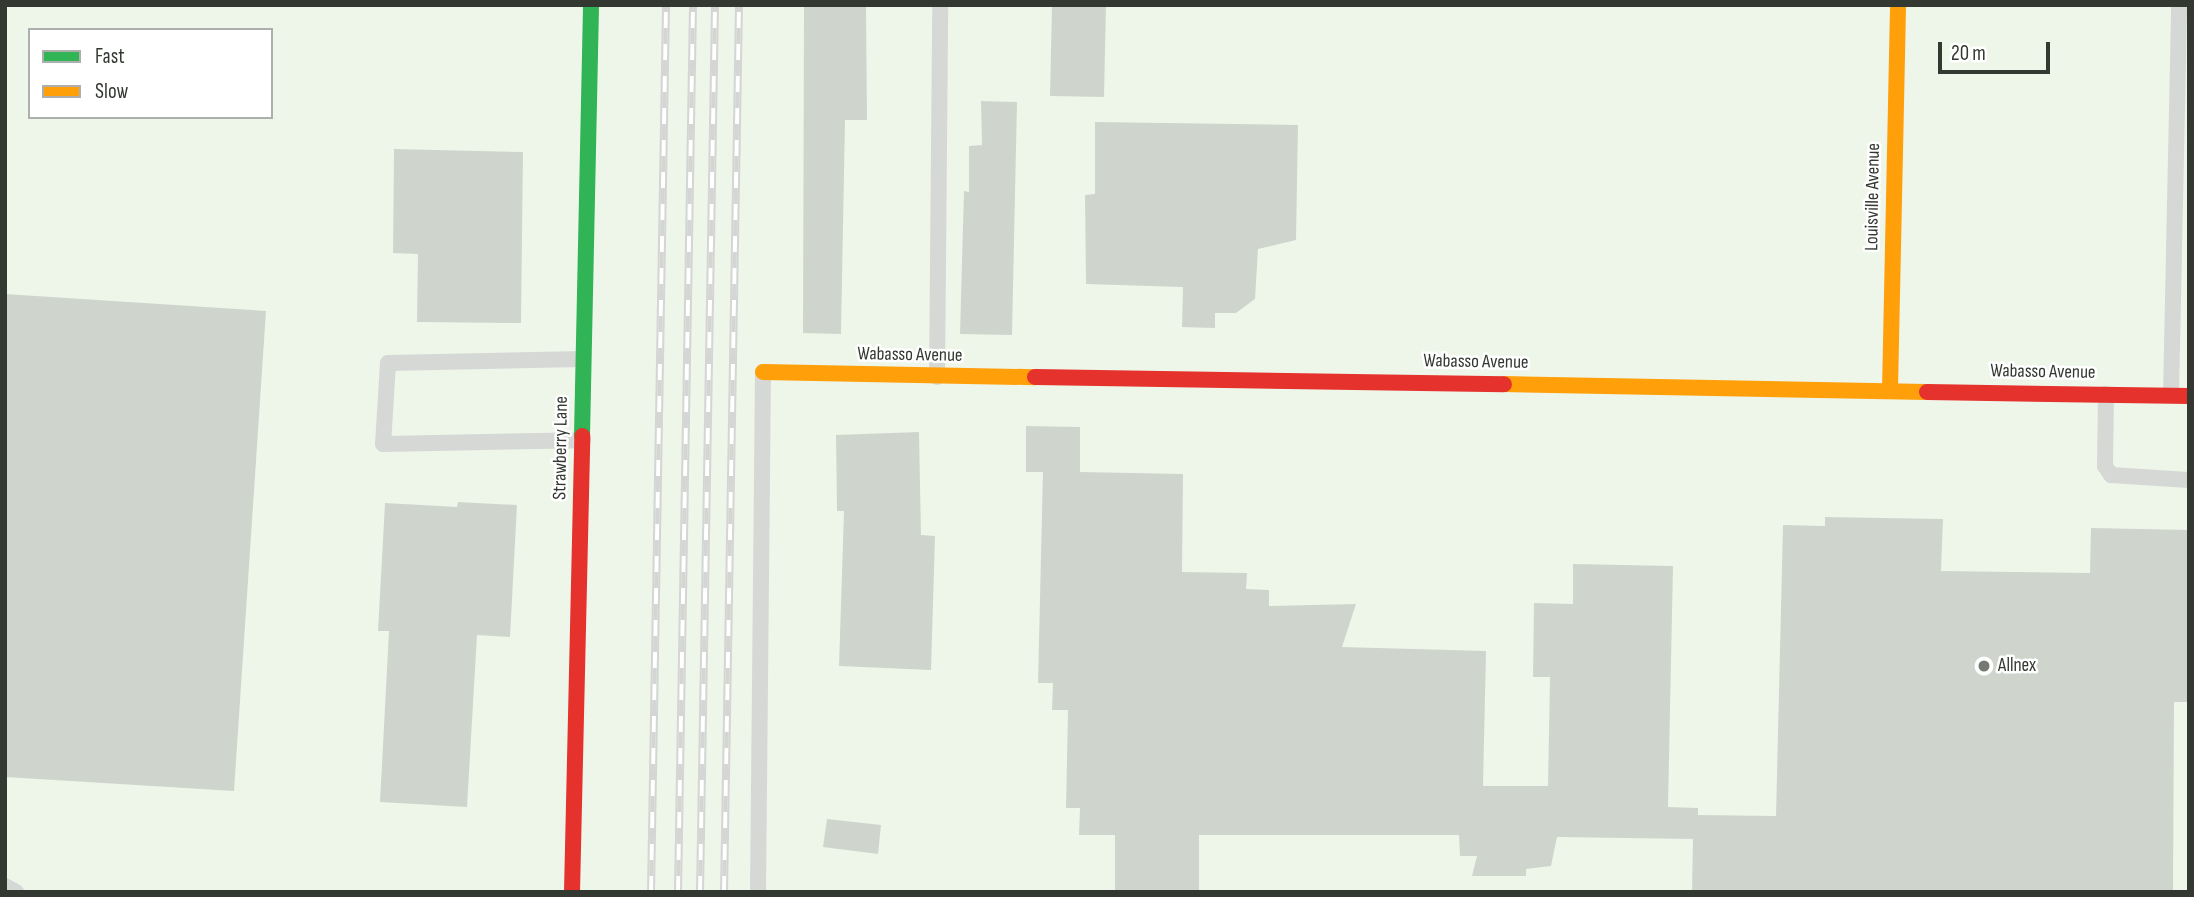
<!DOCTYPE html>
<style>
body{margin:0}
#map{position:relative;width:2194px;height:897px;overflow:hidden;background:#eef6ea;font-family:"Sofia Sans Condensed",sans-serif}
div>[style]{position:absolute}
.building>*{inset:0;background:#cfd5cc}
.lane>*{height:16px;margin:-8px;padding:0 8px;transform-origin:8px;border-radius:8px;background:#d6d8d6}
.fast>*{height:16px;margin:-8px;padding:0 8px;transform-origin:8px;border-radius:8px;background:#30b455}
.slow>*{height:16px;margin:-8px;padding:0 8px;transform-origin:8px;border-radius:8px;background:#ff9f0a}
.jam>*{height:16px;margin:-8px;padding:0 8px;transform-origin:8px;border-radius:8px;background:#e5322d}
.rail>*{height:8px;margin-top:-4px;transform-origin:0;background:repeating-linear-gradient(90deg,#fff 0 16px,#d4d6d3 0 32px);box-sizing:border-box;border-block:2px solid #d4d6d3}
.dots>*{width:19px;height:19px;translate:-50% -50%;box-sizing:border-box;border:4px solid #fff;border-radius:50%}
span{translate:-50% -50%;white-space:nowrap;text-align:center;line-height:1.15;-webkit-text-stroke:5px #fff;paint-order:stroke}
.street-label{font-size:19px;color:#333830}
.poi-label{font-size:19px;color:#333830}
.left{translate:0 -50%;text-align:left}
.frame{position:absolute;inset:0;border:7px solid #333830;pointer-events:none}
.legend{position:absolute;left:28px;top:28px;width:245px;height:91px;box-sizing:border-box;background:#fff;border:2px solid #adafac;margin:0;padding:9px 12px;list-style:none;font-size:21px;color:#333830}
.legend li{display:flex;align-items:center;gap:14px;height:35px}
.legend b{width:35px;border:2px solid #adafac}
.scale{position:absolute;left:1938px;top:42px;width:112px;height:32px;box-sizing:border-box;border:4px solid #333830;border-top:0;padding-left:9px;font-size:21px;line-height:24px;white-space:nowrap;color:#333830;-webkit-text-stroke:5px #fff;paint-order:stroke}
</style>
<div id="map">
<div class="building">
<i style="clip-path:polygon(804px 5px,866px 5px,867px 120px,845px 120px,841px 334px,803px 333px)"></i>
<i style="clip-path:polygon(1052px 5px,1106px 5px,1104px 97px,1050px 96px)"></i>
<i style="clip-path:polygon(981px 101px,1017px 102px,1012px 335px,960px 334px,964px 191px,969px 192px,969px 146px,982px 145px)"></i>
<i style="clip-path:polygon(1095px 122px,1298px 125px,1296px 240px,1258px 249px,1255px 299px,1236px 313px,1215px 313px,1215px 328px,1182px 327px,1183px 287px,1086px 284px,1085px 195px,1095px 194px)"></i>
<i style="clip-path:polygon(394px 149px,523px 152px,521px 323px,417px 322px,418px 254px,393px 253px)"></i>
<i style="clip-path:polygon(5px 294px,266px 311px,234px 791px,5px 777px)"></i>
<i style="clip-path:polygon(1026px 426px,1080px 427px,1080px 472px,1183px 474px,1182px 572px,1247px 573px,1246px 589px,1269px 590px,1269px 606px,1356px 604px,1342px 647px,1486px 651px,1483px 786px,1548px 786px,1550px 677px,1533px 677px,1534px 603px,1573px 604px,1573px 564px,1673px 566px,1668px 807px,1698px 808px,1698px 815px,1776px 816px,1783px 525px,1825px 526px,1825px 517px,1943px 519px,1941px 571px,2090px 573px,2091px 528px,2189px 530px,2189px 702px,2174px 702px,2173px 892px,1692px 892px,1693px 839px,1557px 837px,1551px 866px,1526px 869px,1526px 876px,1472px 876px,1477px 856px,1460px 856px,1459px 835px,1199px 835px,1199px 892px,1115px 892px,1115px 835px,1079px 835px,1080px 808px,1066px 808px,1068px 710px,1052px 710px,1053px 683px,1038px 683px,1043px 472px,1026px 472px)"></i>
<i style="clip-path:polygon(919px 432px,921px 535px,935px 536px,931px 670px,839px 666px,844px 511px,837px 511px,836px 435px)"></i>
<i style="clip-path:polygon(458px 502px,517px 505px,510px 637px,477px 635px,467px 807px,380px 802px,389px 631px,378px 631px,385px 503px,457px 507px)"></i>
<i style="clip-path:polygon(827px 819px,881px 825px,878px 854px,823px 847px)"></i>
</div>
<div class="lane">
<i style="left:583px;top:359px;width:195px;rotate:178.8deg"></i>
<i style="left:388px;top:363px;width:81px;rotate:93.5deg"></i>
<i style="left:383px;top:444px;width:200px;rotate:-1.1deg"></i>
<i style="left:937px;top:377px;width:372px;rotate:-89.5deg"></i>
<i style="left:2106px;top:394px;width:72px;rotate:90.8deg"></i>
<i style="left:2105px;top:466px;width:11px;rotate:56deg"></i>
<i style="left:2111px;top:475px;width:78px;rotate:3.7deg"></i>
<i style="left:2171px;top:395px;width:390px;rotate:-88.8deg"></i>
<i style="left:5px;top:886px;width:13px;rotate:29deg"></i>
<i style="left:758px;top:892px;width:520px;rotate:-89.45deg"></i>
</div>
<div class="fast">
<i style="left:582px;top:436px;width:431px;rotate:-88.8deg"></i>
</div>
<div class="slow">
<i style="left:763px;top:372px;width:272px;rotate:1.1deg"></i>
<i style="left:1504px;top:384px;width:423px;rotate:1.1deg"></i>
<i style="left:1890px;top:390px;width:385px;rotate:-88.8deg"></i>
</div>
<div class="jam">
<i style="left:1035px;top:377px;width:469px;rotate:0.9deg"></i>
<i style="left:1927px;top:392px;width:262px;rotate:0.9deg"></i>
<i style="left:572px;top:892px;width:456px;rotate:-88.7deg"></i>
</div>
<div class="rail">
<i style="left:651px;top:892px;width:887px;rotate:-89.03deg"></i>
<i style="left:678px;top:892px;width:887px;rotate:-89.03deg"></i>
<i style="left:700px;top:892px;width:887px;rotate:-89.03deg"></i>
<i style="left:724px;top:892px;width:887px;rotate:-89.03deg"></i>
</div>
<div class="dots">
<i style="left:1984px;top:666px;background:#747a71"></i>
</div>
<div class="street-label">
<span style="left:1873px;top:197px;rotate:-89deg">Louisville Avenue</span>
<span style="left:910px;top:355px;rotate:1deg">Wabasso Avenue</span>
<span style="left:1476px;top:362px;rotate:1deg">Wabasso Avenue</span>
<span style="left:2043px;top:372px;rotate:1deg">Wabasso Avenue</span>
<span style="left:561px;top:448px;rotate:-89deg">Strawberry Lane</span>
</div>
<div class="poi-label">
<span class="left" style="left:1998px;top:666px">Allnex</span>
</div>
<div class="frame"></div>
<ul class="legend">
<li><b style="height:9px;background:#30b455"></b>Fast</li>
<li><b style="height:9px;background:#ff9f0a"></b>Slow</li>
</ul>
<div class="scale">20 m</div>
</div>
